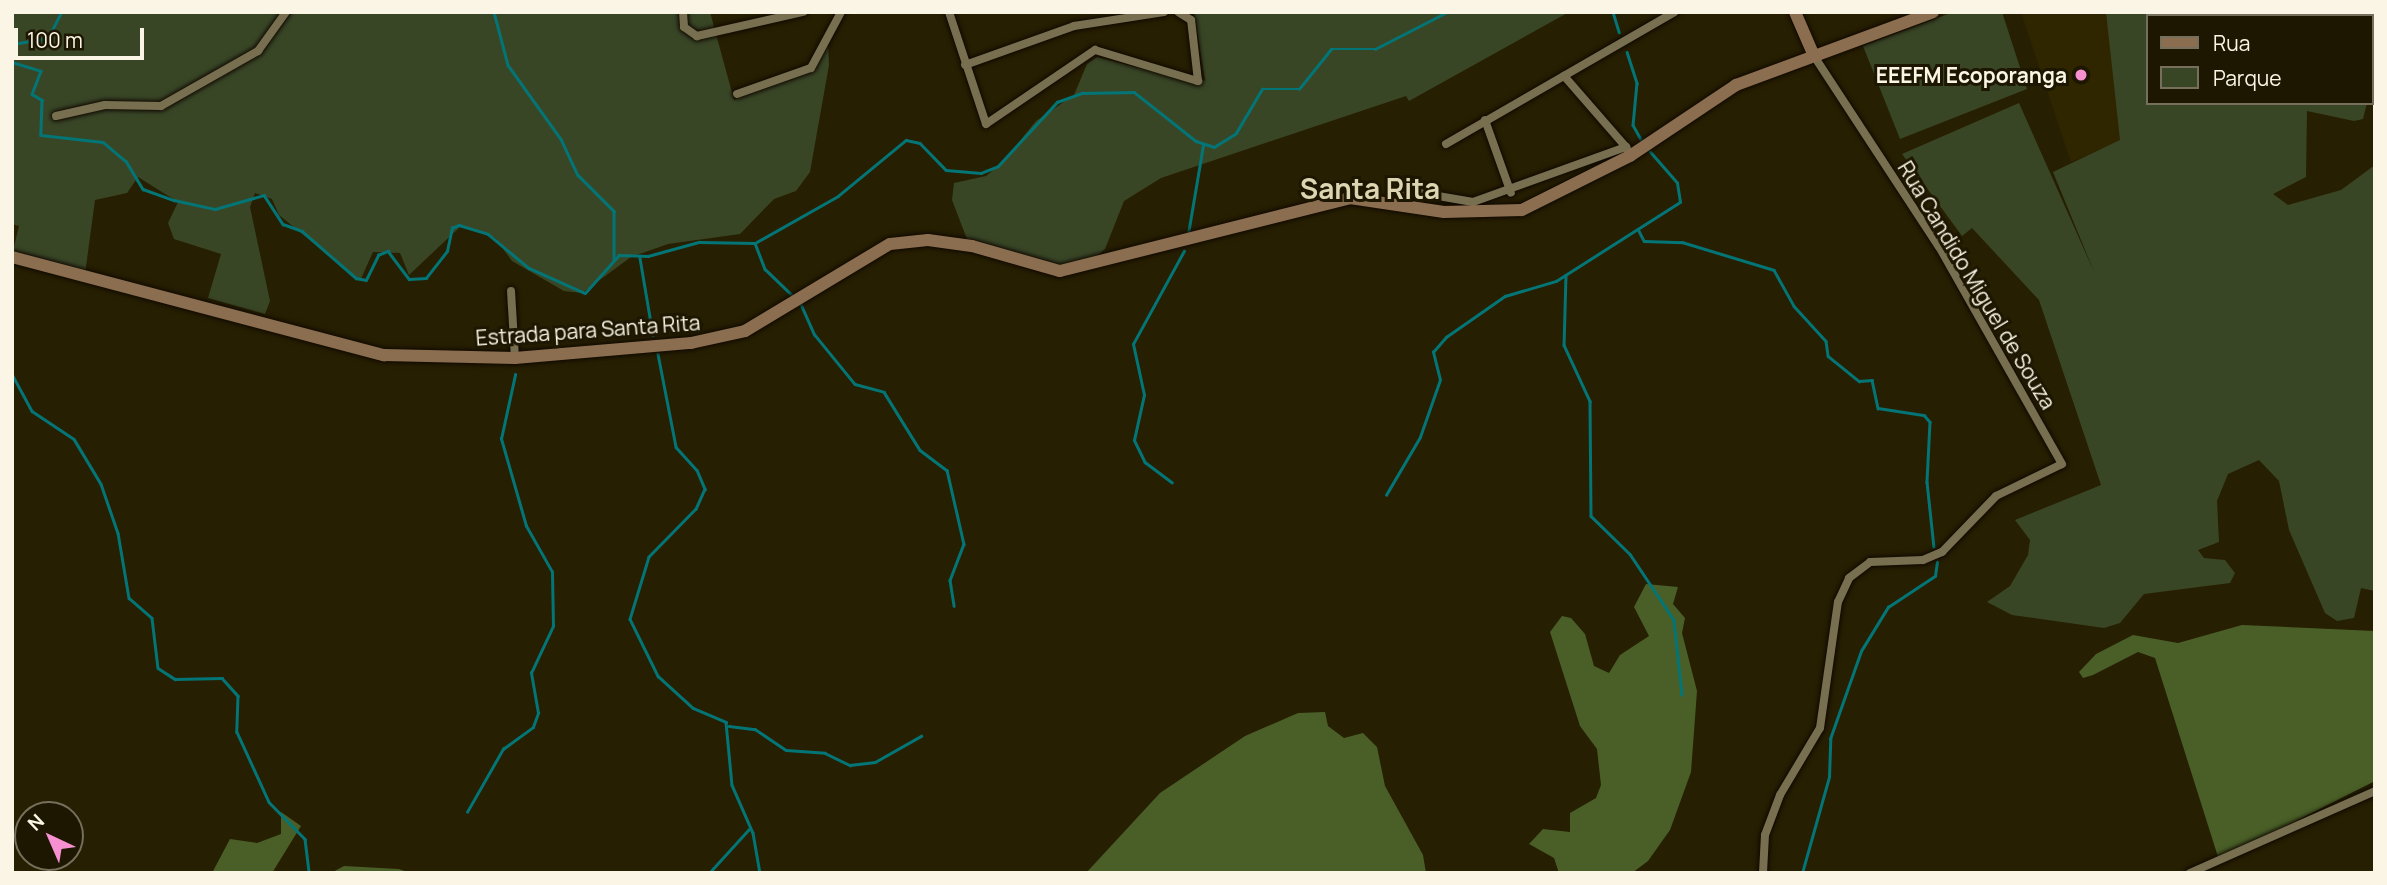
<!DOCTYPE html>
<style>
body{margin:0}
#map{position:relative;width:2387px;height:885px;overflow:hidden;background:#271f02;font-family:Manrope,sans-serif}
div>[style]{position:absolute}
.built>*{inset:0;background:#2f2600}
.green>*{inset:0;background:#394626}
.forest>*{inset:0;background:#495f27}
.stream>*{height:2.5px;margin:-1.25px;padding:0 1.25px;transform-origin:1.25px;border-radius:1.25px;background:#037576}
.roads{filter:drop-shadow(0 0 2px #100900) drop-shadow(0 0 2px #100900)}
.street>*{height:8px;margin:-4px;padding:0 4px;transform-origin:4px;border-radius:4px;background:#786f50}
.secondary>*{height:12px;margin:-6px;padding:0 6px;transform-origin:6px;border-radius:6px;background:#8b6e4f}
.dots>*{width:19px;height:19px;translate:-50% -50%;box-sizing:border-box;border:4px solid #1d1600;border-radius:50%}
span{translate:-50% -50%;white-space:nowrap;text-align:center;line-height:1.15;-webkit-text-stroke:6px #1d1600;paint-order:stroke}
.poi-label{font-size:21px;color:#faf5e4;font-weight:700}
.right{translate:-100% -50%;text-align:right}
.street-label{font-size:21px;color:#faf5e4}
.district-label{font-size:28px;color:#ddd4b2;font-weight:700}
.frame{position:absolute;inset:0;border:14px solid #faf5e4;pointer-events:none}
.legend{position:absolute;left:2146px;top:14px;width:228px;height:91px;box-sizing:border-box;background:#1d1600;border:2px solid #756f5b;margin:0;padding:9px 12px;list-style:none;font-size:21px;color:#faf5e4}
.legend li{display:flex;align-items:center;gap:14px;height:35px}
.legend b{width:35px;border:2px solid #756f5b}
.north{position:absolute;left:14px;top:801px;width:70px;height:70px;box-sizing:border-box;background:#1d1600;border:2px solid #756f5b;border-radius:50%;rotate:316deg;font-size:19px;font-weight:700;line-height:28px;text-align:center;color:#faf5e4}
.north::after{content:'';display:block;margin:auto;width:24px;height:32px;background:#f690d0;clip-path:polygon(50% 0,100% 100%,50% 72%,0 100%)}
.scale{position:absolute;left:14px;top:28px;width:130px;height:32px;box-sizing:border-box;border:4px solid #faf5e4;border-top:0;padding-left:9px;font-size:21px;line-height:24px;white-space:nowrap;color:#faf5e4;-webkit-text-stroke:5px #1d1600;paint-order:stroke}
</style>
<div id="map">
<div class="built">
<i style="clip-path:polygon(2021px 12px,2111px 12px,2128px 138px,2071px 162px)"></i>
</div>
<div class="green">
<i style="clip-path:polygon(12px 12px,710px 12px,734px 100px,804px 67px,828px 43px,829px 65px,810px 172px,796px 191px,774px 199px,740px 234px,668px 244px,631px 257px,582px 293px,564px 291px,512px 261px,495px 238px,461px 226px,409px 275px,400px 253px,373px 252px,360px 281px,279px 215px,272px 199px,255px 193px,250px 207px,270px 301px,265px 314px,208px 298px,221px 254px,174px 239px,168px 223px,178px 202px,138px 177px,127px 193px,95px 200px,85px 274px,12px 255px,19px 226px,12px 224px)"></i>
<i style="clip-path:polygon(1194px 12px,1569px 12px,1409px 101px,1406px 96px,1161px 178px,1124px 201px,1105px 249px,1093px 259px,1060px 267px,970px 247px,952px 200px,954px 183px,986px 176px,1003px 162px,1036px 121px,1074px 95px,1087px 64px,1097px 57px,1198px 83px,1205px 80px)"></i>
<i style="clip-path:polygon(1953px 12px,2002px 12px,2027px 89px,1900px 139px,1863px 46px)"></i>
<i style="clip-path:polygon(2106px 12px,2315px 12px,2147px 16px,2147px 103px,2367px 103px,2363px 119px,2354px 121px,2307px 111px,2306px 177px,2273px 194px,2288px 205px,2341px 190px,2375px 165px,2375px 591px,2361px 588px,2354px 618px,2337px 621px,2325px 613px,2289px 530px,2279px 481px,2259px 460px,2228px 474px,2217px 501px,2219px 542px,2198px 550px,2204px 558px,2225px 560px,2235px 573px,2230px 583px,2144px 594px,2120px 623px,2104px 628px,2012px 615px,1987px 602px,2010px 586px,2028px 555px,2030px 540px,2015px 520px,2101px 485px,2039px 300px,1972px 228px,1962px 236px,1902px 154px,2019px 103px,2095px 274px,2053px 172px,2120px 140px)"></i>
</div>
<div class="forest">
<i style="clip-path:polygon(1646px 584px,1678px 587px,1673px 604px,1685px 618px,1682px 633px,1697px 691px,1691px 772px,1670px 830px,1648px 861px,1632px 873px,1559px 873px,1554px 858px,1529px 844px,1543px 829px,1570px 832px,1570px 813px,1596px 798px,1601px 785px,1597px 749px,1580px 726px,1550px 632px,1562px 616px,1571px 618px,1585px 634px,1594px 666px,1609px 673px,1620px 655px,1649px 636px,1634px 607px)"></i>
<i style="clip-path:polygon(2242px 625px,2375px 631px,2375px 781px,2219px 860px,2155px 658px,2138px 652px,2093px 675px,2083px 678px,2079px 672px,2096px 654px,2133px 635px,2178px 643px)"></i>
<i style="clip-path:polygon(1325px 712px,1328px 726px,1344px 738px,1363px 733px,1377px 747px,1385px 786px,1423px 855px,1426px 873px,1086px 873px,1160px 793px,1245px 736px,1298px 713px)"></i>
<i style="clip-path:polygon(281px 812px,301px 826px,272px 873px,212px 873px,230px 839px,257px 843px,281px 834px)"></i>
<i style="clip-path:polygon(344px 866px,399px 869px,410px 873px,331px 873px)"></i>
</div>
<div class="stream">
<i style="left:494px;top:12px;width:55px;rotate:75.2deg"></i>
<i style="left:508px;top:65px;width:91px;rotate:54.4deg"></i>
<i style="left:561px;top:139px;width:40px;rotate:65deg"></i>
<i style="left:578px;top:175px;width:51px;rotate:45deg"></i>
<i style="left:614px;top:211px;width:48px;rotate:90deg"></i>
<i style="left:1613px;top:12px;width:21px;rotate:73deg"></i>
<i style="left:12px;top:44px;width:36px;rotate:-9deg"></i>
<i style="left:48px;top:38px;width:29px;rotate:-63deg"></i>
<i style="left:1627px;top:52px;width:33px;rotate:72deg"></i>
<i style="left:1637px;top:83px;width:42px;rotate:95.4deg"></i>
<i style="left:1633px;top:125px;width:18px;rotate:61deg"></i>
<i style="left:12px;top:62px;width:30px;rotate:17deg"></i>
<i style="left:41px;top:71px;width:25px;rotate:111deg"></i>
<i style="left:32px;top:94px;width:12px;rotate:31deg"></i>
<i style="left:42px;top:100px;width:35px;rotate:92deg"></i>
<i style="left:41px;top:135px;width:62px;rotate:6.4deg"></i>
<i style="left:103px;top:142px;width:30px;rotate:40deg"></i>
<i style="left:126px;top:161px;width:33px;rotate:59deg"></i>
<i style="left:143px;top:189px;width:33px;rotate:20deg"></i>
<i style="left:174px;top:200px;width:42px;rotate:12.4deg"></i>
<i style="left:215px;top:209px;width:51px;rotate:-15.9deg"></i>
<i style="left:264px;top:195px;width:35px;rotate:57deg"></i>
<i style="left:283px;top:224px;width:20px;rotate:20deg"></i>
<i style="left:302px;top:231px;width:72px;rotate:41deg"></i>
<i style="left:356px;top:278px;width:10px;rotate:11deg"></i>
<i style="left:366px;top:280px;width:28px;rotate:-64deg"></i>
<i style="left:378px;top:255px;width:11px;rotate:-22deg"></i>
<i style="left:388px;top:251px;width:35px;rotate:53deg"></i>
<i style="left:409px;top:279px;width:17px;rotate:-3deg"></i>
<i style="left:426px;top:278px;width:34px;rotate:-52deg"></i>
<i style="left:447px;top:251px;width:24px;rotate:-78deg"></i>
<i style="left:452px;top:228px;width:8px;rotate:-23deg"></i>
<i style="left:459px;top:225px;width:30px;rotate:17deg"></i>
<i style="left:488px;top:234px;width:53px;rotate:39.7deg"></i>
<i style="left:529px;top:268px;width:61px;rotate:24.1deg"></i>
<i style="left:585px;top:293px;width:51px;rotate:-48.2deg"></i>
<i style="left:619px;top:255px;width:29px;rotate:2deg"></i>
<i style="left:648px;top:256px;width:53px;rotate:-15.4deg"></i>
<i style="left:699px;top:242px;width:56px;rotate:1deg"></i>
<i style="left:755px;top:243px;width:95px;rotate:-29.5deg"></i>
<i style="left:838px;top:196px;width:88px;rotate:-39.5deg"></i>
<i style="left:906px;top:140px;width:14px;rotate:12deg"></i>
<i style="left:920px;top:143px;width:37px;rotate:46deg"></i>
<i style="left:946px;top:170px;width:35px;rotate:5deg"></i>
<i style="left:981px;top:173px;width:18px;rotate:-22deg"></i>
<i style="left:998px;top:166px;width:87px;rotate:-47.3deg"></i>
<i style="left:1057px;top:102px;width:27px;rotate:-20deg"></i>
<i style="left:1082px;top:93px;width:52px;rotate:-1.1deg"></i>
<i style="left:1134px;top:92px;width:79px;rotate:38.3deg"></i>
<i style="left:1196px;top:141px;width:19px;rotate:18deg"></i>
<i style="left:1214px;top:147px;width:26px;rotate:-32deg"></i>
<i style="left:1236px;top:133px;width:51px;rotate:-59.4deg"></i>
<i style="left:1262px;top:89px;width:37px"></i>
<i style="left:1299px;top:89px;width:51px;rotate:-51.3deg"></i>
<i style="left:1331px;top:49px;width:44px"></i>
<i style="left:1375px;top:49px;width:81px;rotate:-27.2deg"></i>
<i style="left:1638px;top:229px;width:13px;rotate:63deg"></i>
<i style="left:1644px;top:241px;width:38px;rotate:2deg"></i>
<i style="left:1682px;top:242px;width:96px;rotate:16.9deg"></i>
<i style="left:1774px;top:270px;width:41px;rotate:60.9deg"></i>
<i style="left:1794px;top:306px;width:47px;rotate:47.6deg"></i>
<i style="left:1826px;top:341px;width:15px;rotate:82deg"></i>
<i style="left:1828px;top:356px;width:40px;rotate:39deg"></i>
<i style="left:1859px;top:381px;width:13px;rotate:-4deg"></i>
<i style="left:1872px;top:380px;width:29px;rotate:78deg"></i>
<i style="left:1878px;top:408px;width:47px;rotate:8.7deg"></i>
<i style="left:1924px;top:415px;width:9px;rotate:49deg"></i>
<i style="left:1930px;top:422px;width:60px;rotate:92.9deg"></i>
<i style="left:1927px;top:482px;width:65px;rotate:83.9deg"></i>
<i style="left:1188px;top:234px;width:90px;rotate:-80.4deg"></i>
<i style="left:755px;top:243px;width:28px;rotate:69deg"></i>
<i style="left:765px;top:269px;width:42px;rotate:44deg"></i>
<i style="left:640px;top:258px;width:78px;rotate:80.4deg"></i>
<i style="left:1566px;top:275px;width:70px;rotate:91.6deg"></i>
<i style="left:1564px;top:345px;width:62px;rotate:65.1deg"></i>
<i style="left:1590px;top:401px;width:115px;rotate:89.5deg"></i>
<i style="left:1591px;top:516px;width:54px;rotate:44.3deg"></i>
<i style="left:1630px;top:554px;width:79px;rotate:56.3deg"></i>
<i style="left:1674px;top:620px;width:75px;rotate:83.9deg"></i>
<i style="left:800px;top:302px;width:36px;rotate:66deg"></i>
<i style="left:815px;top:335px;width:63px;rotate:50.8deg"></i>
<i style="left:855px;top:384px;width:30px;rotate:15deg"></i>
<i style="left:884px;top:392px;width:68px;rotate:58.2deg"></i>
<i style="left:920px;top:450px;width:34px;rotate:37deg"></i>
<i style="left:947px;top:470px;width:76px;rotate:77.1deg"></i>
<i style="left:964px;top:544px;width:39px;rotate:111deg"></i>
<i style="left:950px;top:580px;width:26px;rotate:81deg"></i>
<i style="left:658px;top:354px;width:95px;rotate:79deg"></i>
<i style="left:676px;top:447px;width:31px;rotate:48deg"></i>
<i style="left:697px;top:470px;width:21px;rotate:67deg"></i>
<i style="left:705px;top:489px;width:22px;rotate:114deg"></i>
<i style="left:696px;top:509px;width:67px;rotate:134.4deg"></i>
<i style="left:649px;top:557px;width:65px;rotate:107deg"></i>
<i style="left:630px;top:619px;width:64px;rotate:63.8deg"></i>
<i style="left:658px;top:676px;width:47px;rotate:42.4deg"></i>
<i style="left:693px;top:708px;width:36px;rotate:23deg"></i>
<i style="left:726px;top:722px;width:63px;rotate:84.6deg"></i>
<i style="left:732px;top:785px;width:52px;rotate:66.4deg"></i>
<i style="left:753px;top:833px;width:41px;rotate:80.1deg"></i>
<i style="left:12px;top:374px;width:42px;rotate:61.6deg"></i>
<i style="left:32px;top:411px;width:50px;rotate:33.7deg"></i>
<i style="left:74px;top:439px;width:52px;rotate:59deg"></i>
<i style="left:101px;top:484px;width:52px;rotate:70.9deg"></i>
<i style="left:118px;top:533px;width:66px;rotate:80.4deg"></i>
<i style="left:129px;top:598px;width:30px;rotate:41deg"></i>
<i style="left:152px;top:618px;width:50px;rotate:83.2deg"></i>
<i style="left:158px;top:668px;width:20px;rotate:33deg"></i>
<i style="left:175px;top:679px;width:47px;rotate:-1.2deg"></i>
<i style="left:222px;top:678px;width:24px;rotate:48deg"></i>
<i style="left:238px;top:696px;width:36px;rotate:92deg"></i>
<i style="left:237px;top:732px;width:77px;rotate:65.4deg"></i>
<i style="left:269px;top:802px;width:52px;rotate:45.8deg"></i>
<i style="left:305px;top:839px;width:34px;rotate:83deg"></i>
<i style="left:1172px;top:483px;width:34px;rotate:-143deg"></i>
<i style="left:1145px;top:463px;width:25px;rotate:-116deg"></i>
<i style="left:1134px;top:440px;width:46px;rotate:-77.5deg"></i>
<i style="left:1144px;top:395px;width:52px;rotate:-102.2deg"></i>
<i style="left:1133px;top:344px;width:106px;rotate:-61.3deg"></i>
<i style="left:1386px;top:495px;width:67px;rotate:-59.6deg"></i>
<i style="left:1420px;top:437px;width:60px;rotate:-70.7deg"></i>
<i style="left:1440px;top:380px;width:29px;rotate:-104deg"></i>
<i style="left:1433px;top:352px;width:20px;rotate:-49deg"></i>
<i style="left:1446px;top:337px;width:72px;rotate:-34.8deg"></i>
<i style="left:1505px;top:296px;width:53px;rotate:-16.4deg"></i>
<i style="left:1556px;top:281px;width:147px;rotate:-32.5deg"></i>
<i style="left:1680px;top:202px;width:19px;rotate:-99deg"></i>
<i style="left:1677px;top:183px;width:41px;rotate:-131.1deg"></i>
<i style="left:729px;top:726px;width:26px;rotate:7deg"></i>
<i style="left:755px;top:729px;width:37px;rotate:34deg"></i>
<i style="left:786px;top:750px;width:39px;rotate:4deg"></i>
<i style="left:825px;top:753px;width:28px;rotate:26deg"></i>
<i style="left:850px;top:765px;width:25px;rotate:-7deg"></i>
<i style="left:875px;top:762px;width:53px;rotate:-29.5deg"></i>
<i style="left:467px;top:812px;width:73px;rotate:-60.3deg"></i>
<i style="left:503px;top:749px;width:37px;rotate:-36deg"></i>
<i style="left:533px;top:727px;width:15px;rotate:-70deg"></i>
<i style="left:538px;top:713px;width:41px;rotate:-99.9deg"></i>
<i style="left:531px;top:673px;width:52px;rotate:-64.9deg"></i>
<i style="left:553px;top:626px;width:54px;rotate:-91.1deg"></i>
<i style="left:552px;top:572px;width:53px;rotate:-119.5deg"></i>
<i style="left:526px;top:526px;width:91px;rotate:-106deg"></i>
<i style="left:501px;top:439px;width:66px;rotate:-77.7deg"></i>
<i style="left:709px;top:873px;width:59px;rotate:-47.7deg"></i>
<i style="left:1802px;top:873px;width:100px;rotate:-74.3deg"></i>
<i style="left:1829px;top:777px;width:38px;rotate:-88deg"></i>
<i style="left:1830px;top:739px;width:93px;rotate:-70.6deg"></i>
<i style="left:1861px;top:651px;width:52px;rotate:-58.5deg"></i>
<i style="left:1888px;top:607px;width:56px;rotate:-33.4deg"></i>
<i style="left:1935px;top:576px;width:14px;rotate:-82deg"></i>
</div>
<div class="roads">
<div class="street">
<i style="left:683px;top:12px;width:15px;rotate:86deg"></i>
<i style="left:684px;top:27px;width:16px;rotate:35deg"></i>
<i style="left:697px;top:36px;width:109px;rotate:-12.8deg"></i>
<i style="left:949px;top:12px;width:118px;rotate:71.7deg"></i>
<i style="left:986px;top:124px;width:132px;rotate:-34.2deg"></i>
<i style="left:1095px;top:50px;width:108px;rotate:16.8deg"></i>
<i style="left:1198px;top:81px;width:61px;rotate:-96.5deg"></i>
<i style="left:1191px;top:20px;width:15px;rotate:-148deg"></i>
<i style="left:965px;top:65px;width:116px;rotate:-19.7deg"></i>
<i style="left:1074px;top:26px;width:91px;rotate:-8.8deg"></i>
<i style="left:1564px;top:76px;width:94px;rotate:48.9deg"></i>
<i style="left:737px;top:94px;width:78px;rotate:-19.4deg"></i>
<i style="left:811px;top:68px;width:64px;rotate:-61.8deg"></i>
<i style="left:56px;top:116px;width:50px;rotate:-12.7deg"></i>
<i style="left:105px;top:105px;width:56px;rotate:1deg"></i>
<i style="left:161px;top:106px;width:112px;rotate:-29.6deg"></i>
<i style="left:258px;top:51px;width:48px;rotate:-54.3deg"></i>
<i style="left:1485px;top:120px;width:77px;rotate:70.4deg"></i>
<i style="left:1446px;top:144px;width:264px;rotate:-30deg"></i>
<i style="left:1399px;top:201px;width:14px;rotate:-45deg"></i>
<i style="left:1409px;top:191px;width:65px;rotate:9.8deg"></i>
<i style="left:1473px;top:202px;width:163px;rotate:-19.8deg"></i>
<i style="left:1626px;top:147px;width:10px;rotate:66deg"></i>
<i style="left:511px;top:291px;width:67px;rotate:86.6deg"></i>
<i style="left:1763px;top:873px;width:38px;rotate:-87deg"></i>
<i style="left:1765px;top:835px;width:43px;rotate:-69.4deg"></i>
<i style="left:1780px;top:795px;width:78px;rotate:-59.2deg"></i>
<i style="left:1820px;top:728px;width:127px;rotate:-81.9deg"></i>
<i style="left:1838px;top:602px;width:26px;rotate:-65deg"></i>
<i style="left:1849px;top:578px;width:26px;rotate:-37deg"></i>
<i style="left:1870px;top:562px;width:53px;rotate:-2.2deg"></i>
<i style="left:1923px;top:560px;width:21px;rotate:-23deg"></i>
<i style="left:1942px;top:552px;width:78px;rotate:-46deg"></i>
<i style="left:1996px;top:496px;width:73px;rotate:-25.9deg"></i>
<i style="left:2062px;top:464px;width:249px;rotate:-119.5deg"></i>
<i style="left:1939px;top:247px;width:228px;rotate:-123.2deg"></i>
<i style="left:2190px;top:873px;width:202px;rotate:-23.9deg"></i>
</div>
<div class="secondary">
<i style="left:1795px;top:12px;width:48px;rotate:66.6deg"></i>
<i style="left:12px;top:257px;width:385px;rotate:14.8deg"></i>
<i style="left:384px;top:355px;width:131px;rotate:1.3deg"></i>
<i style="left:515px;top:358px;width:177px;rotate:-4.9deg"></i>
<i style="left:691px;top:343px;width:55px;rotate:-12.5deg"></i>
<i style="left:745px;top:331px;width:169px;rotate:-31deg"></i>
<i style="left:890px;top:244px;width:38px;rotate:-6deg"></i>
<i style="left:928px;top:240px;width:44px;rotate:7.8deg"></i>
<i style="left:972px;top:246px;width:91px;rotate:15.9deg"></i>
<i style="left:1060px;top:271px;width:299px;rotate:-14.1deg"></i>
<i style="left:1350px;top:198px;width:95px;rotate:8.5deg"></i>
<i style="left:1444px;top:212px;width:78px;rotate:-1.5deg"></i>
<i style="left:1522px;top:210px;width:121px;rotate:-26.6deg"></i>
<i style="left:1630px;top:156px;width:128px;rotate:-33.8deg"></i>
<i style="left:1736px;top:85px;width:210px;rotate:-20.3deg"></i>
</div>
</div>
<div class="dots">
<i style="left:2081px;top:75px;background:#f690d0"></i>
</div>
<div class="poi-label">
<span class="right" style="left:2067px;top:75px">EEEFM Ecoporanga</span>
</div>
<div class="street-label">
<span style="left:1977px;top:285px;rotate:59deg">Rua Candido Miguel de Souza</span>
<span style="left:588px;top:330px;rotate:-4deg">Estrada para Santa Rita</span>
</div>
<div class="district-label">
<span style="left:1370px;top:188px">Santa Rita</span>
</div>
<div class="frame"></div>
<ul class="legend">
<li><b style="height:9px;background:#8b6e4f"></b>Rua</li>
<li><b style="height:19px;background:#394626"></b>Parque</li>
</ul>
<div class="north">N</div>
<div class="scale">100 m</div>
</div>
